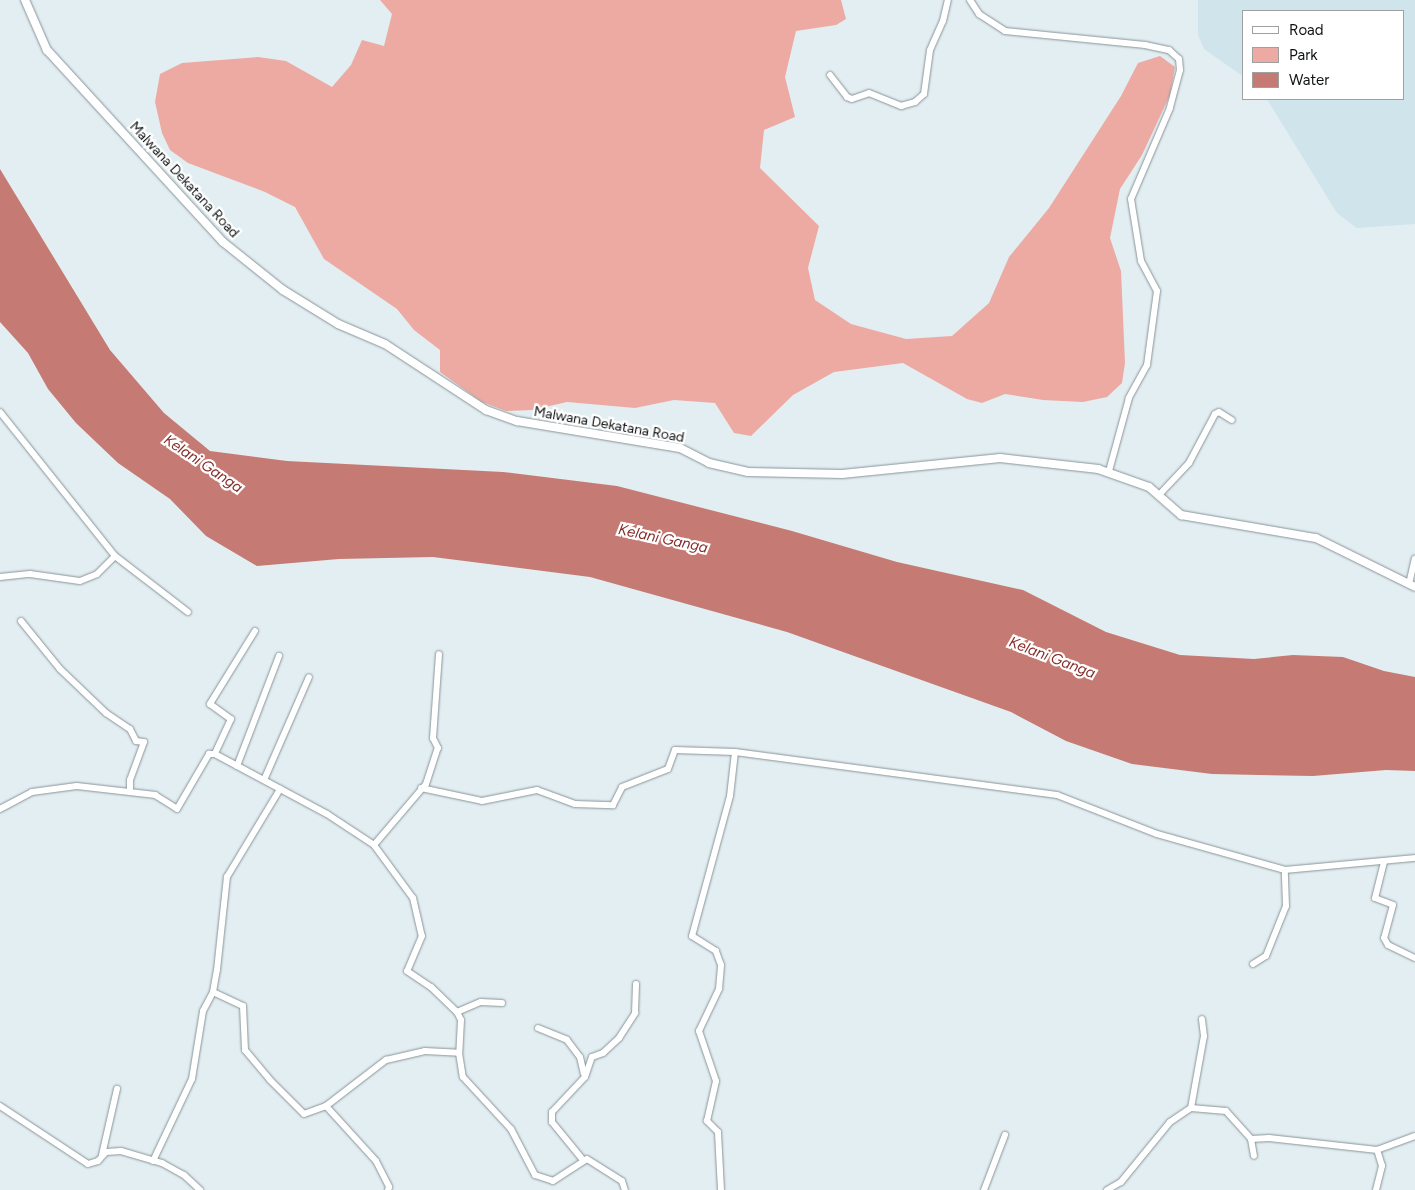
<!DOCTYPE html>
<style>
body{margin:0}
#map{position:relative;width:1415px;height:1190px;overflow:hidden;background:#e2eef2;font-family:Figtree,sans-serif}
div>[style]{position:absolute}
.built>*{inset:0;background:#cfe4eb}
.green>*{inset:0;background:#ecaaa2}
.water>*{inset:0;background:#c57b73}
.roads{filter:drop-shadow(0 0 1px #899498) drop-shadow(0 0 1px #899498)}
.minor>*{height:6px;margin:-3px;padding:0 3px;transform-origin:3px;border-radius:3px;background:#fff}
.major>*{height:8px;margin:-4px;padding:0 4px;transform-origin:4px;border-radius:4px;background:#fff}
span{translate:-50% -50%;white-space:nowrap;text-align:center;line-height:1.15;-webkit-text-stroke:4.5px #fff;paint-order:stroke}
.street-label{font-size:14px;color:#0f1314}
.water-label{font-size:15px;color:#862d28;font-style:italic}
.legend{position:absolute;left:1242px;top:10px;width:162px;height:90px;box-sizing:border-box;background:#fff;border:1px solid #9fa1a1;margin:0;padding:6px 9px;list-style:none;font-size:15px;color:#0f1314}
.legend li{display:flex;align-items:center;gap:10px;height:25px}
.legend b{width:25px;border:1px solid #9fa1a1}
</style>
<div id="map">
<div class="built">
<i style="clip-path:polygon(1198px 0,1415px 0,1415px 224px,1357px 228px,1337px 213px,1267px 99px,1404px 99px,1404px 11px,1244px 11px,1244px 77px,1204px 49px,1198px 35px)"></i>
</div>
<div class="green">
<i style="clip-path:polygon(380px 0,841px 0,846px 19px,836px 25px,796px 31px,785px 77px,795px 117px,764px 130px,760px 168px,819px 226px,808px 268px,815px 300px,851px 324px,906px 339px,952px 336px,989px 303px,1009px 257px,1049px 208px,1121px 96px,1138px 63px,1160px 56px,1175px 67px,1170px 95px,1142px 155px,1120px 189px,1110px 238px,1121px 271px,1125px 363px,1122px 383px,1107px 397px,1083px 402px,1043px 400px,1005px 394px,982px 403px,967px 399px,903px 363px,834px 372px,793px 395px,751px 436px,734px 433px,715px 403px,674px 400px,635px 408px,567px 402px,532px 410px,506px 411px,482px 402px,440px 372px,440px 350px,414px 330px,397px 309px,324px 259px,295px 207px,265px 192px,188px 163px,170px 150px,162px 133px,155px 102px,160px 74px,182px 63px,258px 57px,286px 61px,332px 87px,351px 65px,362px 40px,384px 46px,392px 14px)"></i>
</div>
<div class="water">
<i style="clip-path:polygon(0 169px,110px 350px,164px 413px,210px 451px,287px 461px,503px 472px,617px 486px,792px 531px,897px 562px,1023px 590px,1106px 632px,1180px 655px,1254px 659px,1293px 655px,1343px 657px,1384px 671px,1415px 677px,1415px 771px,1386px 770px,1313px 776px,1212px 774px,1132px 764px,1066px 741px,1011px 712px,787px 632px,590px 577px,433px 557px,339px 559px,257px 566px,206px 536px,170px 499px,118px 463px,76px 423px,48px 389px,28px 353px,0 322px)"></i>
</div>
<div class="roads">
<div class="minor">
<i style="left:970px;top:0;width:17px;rotate:57deg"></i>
<i style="left:979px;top:14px;width:31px;rotate:33deg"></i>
<i style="left:1005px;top:31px;width:141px;rotate:5.7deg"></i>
<i style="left:1145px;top:45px;width:25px;rotate:12deg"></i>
<i style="left:1169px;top:50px;width:13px;rotate:42deg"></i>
<i style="left:1179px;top:59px;width:11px;rotate:85deg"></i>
<i style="left:1180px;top:70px;width:39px;rotate:105deg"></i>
<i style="left:1170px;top:108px;width:99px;rotate:113.2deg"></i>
<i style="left:1131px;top:199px;width:63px;rotate:80.8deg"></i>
<i style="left:1141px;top:261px;width:34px;rotate:62deg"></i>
<i style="left:1157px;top:291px;width:75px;rotate:97.7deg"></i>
<i style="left:1147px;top:365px;width:38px;rotate:119deg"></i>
<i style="left:1129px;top:398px;width:76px;rotate:105.3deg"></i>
<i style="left:830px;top:75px;width:28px;rotate:52deg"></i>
<i style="left:847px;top:97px;width:5px;rotate:22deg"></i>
<i style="left:852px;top:99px;width:18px;rotate:-19deg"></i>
<i style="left:869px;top:93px;width:35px;rotate:22deg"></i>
<i style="left:901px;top:106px;width:15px;rotate:-16deg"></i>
<i style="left:915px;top:102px;width:12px;rotate:-42deg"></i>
<i style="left:924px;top:94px;width:44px;rotate:-82.2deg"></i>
<i style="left:930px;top:50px;width:32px;rotate:-66deg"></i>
<i style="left:943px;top:21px;width:22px;rotate:-77deg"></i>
<i style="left:0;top:412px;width:184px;rotate:51.4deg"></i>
<i style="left:115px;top:556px;width:92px;rotate:37.5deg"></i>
<i style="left:1159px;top:495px;width:44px;rotate:-46.8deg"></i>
<i style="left:1189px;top:463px;width:55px;rotate:-62deg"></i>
<i style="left:1215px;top:414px;width:4px;rotate:-27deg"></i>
<i style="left:1219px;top:412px;width:15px;rotate:32deg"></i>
<i style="left:0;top:577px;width:30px;rotate:-6deg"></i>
<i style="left:30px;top:574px;width:50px;rotate:8deg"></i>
<i style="left:80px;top:581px;width:18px;rotate:-22deg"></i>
<i style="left:97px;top:574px;width:25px;rotate:-45deg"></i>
<i style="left:1409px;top:584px;width:26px;rotate:-77deg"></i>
<i style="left:21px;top:621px;width:62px;rotate:50.9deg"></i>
<i style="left:60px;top:669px;width:64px;rotate:43.7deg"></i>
<i style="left:106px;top:713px;width:29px;rotate:34deg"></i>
<i style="left:130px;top:729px;width:13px;rotate:63deg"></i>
<i style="left:136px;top:741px;width:8px;rotate:7deg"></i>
<i style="left:144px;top:742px;width:40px;rotate:110.2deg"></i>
<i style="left:130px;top:780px;width:12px;rotate:90deg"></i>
<i style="left:255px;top:631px;width:86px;rotate:121.7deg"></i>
<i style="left:210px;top:704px;width:26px;rotate:36deg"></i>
<i style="left:231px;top:719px;width:38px;rotate:115deg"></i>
<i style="left:215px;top:754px;width:127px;rotate:28.2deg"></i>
<i style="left:327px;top:814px;width:56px;rotate:33.4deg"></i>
<i style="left:374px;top:845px;width:66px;rotate:53.7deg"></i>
<i style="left:413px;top:898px;width:39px;rotate:77deg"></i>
<i style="left:422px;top:936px;width:38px;rotate:113deg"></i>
<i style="left:407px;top:971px;width:29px;rotate:34deg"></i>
<i style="left:431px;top:987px;width:36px;rotate:44deg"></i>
<i style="left:457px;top:1012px;width:9px;rotate:63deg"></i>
<i style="left:461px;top:1020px;width:33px;rotate:93deg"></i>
<i style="left:459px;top:1053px;width:24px;rotate:81deg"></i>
<i style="left:463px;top:1077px;width:71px;rotate:47.3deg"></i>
<i style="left:511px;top:1129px;width:52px;rotate:62.4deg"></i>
<i style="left:535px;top:1175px;width:19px;rotate:18deg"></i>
<i style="left:553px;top:1181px;width:40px;rotate:-32.9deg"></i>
<i style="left:587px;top:1159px;width:41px;rotate:32.2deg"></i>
<i style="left:622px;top:1181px;width:9px;rotate:72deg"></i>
<i style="left:237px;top:766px;width:118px;rotate:-69.1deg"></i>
<i style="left:264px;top:780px;width:112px;rotate:-66.4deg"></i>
<i style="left:421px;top:788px;width:62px;rotate:12deg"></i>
<i style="left:482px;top:801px;width:56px;rotate:-11.3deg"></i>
<i style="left:537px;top:790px;width:40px;rotate:20.2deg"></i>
<i style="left:575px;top:804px;width:38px;rotate:2deg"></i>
<i style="left:613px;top:805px;width:20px;rotate:-63deg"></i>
<i style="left:622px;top:787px;width:49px;rotate:-21.4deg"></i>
<i style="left:668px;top:769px;width:20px;rotate:-70deg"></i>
<i style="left:675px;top:750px;width:60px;rotate:1.9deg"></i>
<i style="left:735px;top:752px;width:325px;rotate:7.6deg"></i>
<i style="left:1057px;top:795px;width:107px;rotate:21.3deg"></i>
<i style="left:1157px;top:834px;width:133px;rotate:15.7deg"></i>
<i style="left:0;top:809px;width:36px;rotate:-28deg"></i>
<i style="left:32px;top:792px;width:45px;rotate:-7.6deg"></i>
<i style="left:77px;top:786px;width:79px;rotate:6.6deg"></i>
<i style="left:155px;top:795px;width:26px;rotate:32deg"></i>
<i style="left:177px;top:809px;width:64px;rotate:-59.8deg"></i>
<i style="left:209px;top:754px;width:6px"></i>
<i style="left:374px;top:845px;width:80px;rotate:-49.6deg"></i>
<i style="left:426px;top:784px;width:38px;rotate:-72deg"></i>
<i style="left:438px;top:748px;width:11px;rotate:-117deg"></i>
<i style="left:433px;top:738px;width:84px;rotate:-85.9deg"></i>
<i style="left:1384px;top:862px;width:37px;rotate:104deg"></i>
<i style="left:1375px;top:898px;width:19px;rotate:21deg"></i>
<i style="left:1393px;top:905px;width:34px;rotate:105deg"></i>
<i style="left:1384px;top:938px;width:8px;rotate:60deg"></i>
<i style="left:1388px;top:945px;width:30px;rotate:26deg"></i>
<i style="left:1253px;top:964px;width:15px;rotate:-32deg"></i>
<i style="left:1266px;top:956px;width:54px;rotate:-68.2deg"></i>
<i style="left:1286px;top:906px;width:36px;rotate:-92deg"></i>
<i style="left:1285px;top:870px;width:131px;rotate:-5.3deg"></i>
<i style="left:213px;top:992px;width:33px;rotate:25deg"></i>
<i style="left:243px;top:1006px;width:44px;rotate:87.4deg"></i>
<i style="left:245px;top:1050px;width:39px;rotate:50deg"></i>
<i style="left:270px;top:1080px;width:48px;rotate:45deg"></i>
<i style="left:304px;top:1114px;width:23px;rotate:-20deg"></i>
<i style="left:326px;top:1106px;width:74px;rotate:47.7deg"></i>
<i style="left:376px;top:1161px;width:29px;rotate:63deg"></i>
<i style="left:389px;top:1187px;width:3px;rotate:108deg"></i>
<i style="left:457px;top:1012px;width:26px;rotate:-23deg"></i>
<i style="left:481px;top:1002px;width:21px;rotate:3deg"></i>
<i style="left:538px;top:1028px;width:31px;rotate:22deg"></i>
<i style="left:567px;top:1040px;width:21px;rotate:53deg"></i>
<i style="left:580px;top:1057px;width:17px;rotate:77deg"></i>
<i style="left:0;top:1106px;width:105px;rotate:33.4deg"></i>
<i style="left:88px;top:1164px;width:10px;rotate:-17deg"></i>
<i style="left:98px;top:1161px;width:12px;rotate:-48deg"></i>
<i style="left:106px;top:1152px;width:15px;rotate:-4deg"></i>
<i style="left:121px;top:1151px;width:43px;rotate:16.3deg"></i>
<i style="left:162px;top:1163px;width:25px;rotate:29deg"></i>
<i style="left:184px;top:1175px;width:22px;rotate:43deg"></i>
<i style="left:326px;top:1106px;width:76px;rotate:-37.5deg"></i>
<i style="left:386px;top:1060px;width:40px;rotate:-13deg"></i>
<i style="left:425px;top:1051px;width:34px;rotate:3deg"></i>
<i style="left:1191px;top:1108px;width:73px;rotate:-79.8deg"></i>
<i style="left:1204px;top:1036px;width:17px;rotate:-97deg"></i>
<i style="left:1251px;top:1139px;width:18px;rotate:-3deg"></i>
<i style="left:1269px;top:1138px;width:109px;rotate:6.3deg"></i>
<i style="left:1377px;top:1150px;width:40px;rotate:-20.2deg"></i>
<i style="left:102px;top:1155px;width:68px;rotate:-77.2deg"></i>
<i style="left:583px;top:1160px;width:49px;rotate:-129.2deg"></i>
<i style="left:552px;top:1122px;width:10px;rotate:-90deg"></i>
<i style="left:552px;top:1112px;width:48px;rotate:-46.7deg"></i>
<i style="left:585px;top:1077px;width:21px;rotate:-71deg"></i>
<i style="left:592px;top:1057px;width:12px;rotate:-20deg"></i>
<i style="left:603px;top:1053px;width:22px;rotate:-43deg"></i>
<i style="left:619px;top:1038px;width:30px;rotate:-57deg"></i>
<i style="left:635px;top:1013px;width:29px;rotate:-88deg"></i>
<i style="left:153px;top:1161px;width:91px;rotate:-64.6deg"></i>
<i style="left:192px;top:1079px;width:69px;rotate:-80.8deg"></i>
<i style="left:203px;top:1011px;width:21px;rotate:-62deg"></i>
<i style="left:213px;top:992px;width:22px;rotate:-80deg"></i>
<i style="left:217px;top:970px;width:94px;rotate:-83.9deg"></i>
<i style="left:227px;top:877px;width:103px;rotate:-58.9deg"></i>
<i style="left:721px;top:1190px;width:58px;rotate:-93deg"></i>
<i style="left:718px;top:1132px;width:16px;rotate:-135deg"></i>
<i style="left:707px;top:1121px;width:41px;rotate:-77.3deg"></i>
<i style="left:716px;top:1081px;width:53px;rotate:-108.8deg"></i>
<i style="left:699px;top:1031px;width:47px;rotate:-64.5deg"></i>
<i style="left:719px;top:989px;width:24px;rotate:-85deg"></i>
<i style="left:721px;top:965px;width:15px;rotate:-110deg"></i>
<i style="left:716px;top:951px;width:28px;rotate:-148deg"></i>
<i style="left:692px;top:936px;width:145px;rotate:-74.8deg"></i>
<i style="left:730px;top:796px;width:44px;rotate:-83.5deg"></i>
<i style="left:984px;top:1190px;width:59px;rotate:-69.1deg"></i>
<i style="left:1107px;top:1190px;width:16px;rotate:-30deg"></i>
<i style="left:1121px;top:1182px;width:77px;rotate:-50.8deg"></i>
<i style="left:1170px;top:1122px;width:25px;rotate:-34deg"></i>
<i style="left:1191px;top:1108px;width:35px;rotate:5deg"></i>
<i style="left:1226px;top:1111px;width:38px;rotate:48deg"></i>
<i style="left:1251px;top:1139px;width:17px;rotate:80deg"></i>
<i style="left:1376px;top:1190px;width:25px;rotate:-76deg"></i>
<i style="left:1382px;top:1166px;width:17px;rotate:-107deg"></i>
</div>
<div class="major">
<i style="left:25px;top:0;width:55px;rotate:66.3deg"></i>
<i style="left:47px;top:50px;width:260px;rotate:47.5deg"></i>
<i style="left:223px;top:242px;width:77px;rotate:38.7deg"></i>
<i style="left:283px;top:290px;width:65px;rotate:31.7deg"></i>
<i style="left:338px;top:324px;width:51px;rotate:23.1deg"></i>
<i style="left:385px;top:344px;width:121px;rotate:33.2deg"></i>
<i style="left:486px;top:410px;width:33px;rotate:20deg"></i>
<i style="left:517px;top:421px;width:165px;rotate:9.4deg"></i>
<i style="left:680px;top:448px;width:33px;rotate:27deg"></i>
<i style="left:709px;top:463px;width:40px;rotate:13deg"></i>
<i style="left:748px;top:472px;width:94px;rotate:1.2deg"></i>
<i style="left:842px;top:474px;width:159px;rotate:-5.8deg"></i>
<i style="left:1000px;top:458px;width:99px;rotate:6.4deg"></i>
<i style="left:1098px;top:469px;width:54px;rotate:19.4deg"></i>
<i style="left:1149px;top:487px;width:43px;rotate:41.2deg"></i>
<i style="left:1181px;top:515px;width:137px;rotate:9.7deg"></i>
<i style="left:1316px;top:538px;width:110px;rotate:26.3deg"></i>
</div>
</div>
<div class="street-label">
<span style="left:184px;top:180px;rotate:47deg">Malwana Dekatana Road</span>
<span style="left:609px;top:425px;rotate:10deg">Malwana Dekatana Road</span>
</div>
<div class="water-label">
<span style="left:203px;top:464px;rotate:34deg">Kelani Ganga</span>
<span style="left:663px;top:539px;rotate:12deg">Kelani Ganga</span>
<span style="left:1052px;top:658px;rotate:21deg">Kelani Ganga</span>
</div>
<ul class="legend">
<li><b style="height:6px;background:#fff"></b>Road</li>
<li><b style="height:14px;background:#ecaaa2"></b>Park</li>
<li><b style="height:14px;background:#c57b73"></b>Water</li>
</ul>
</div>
